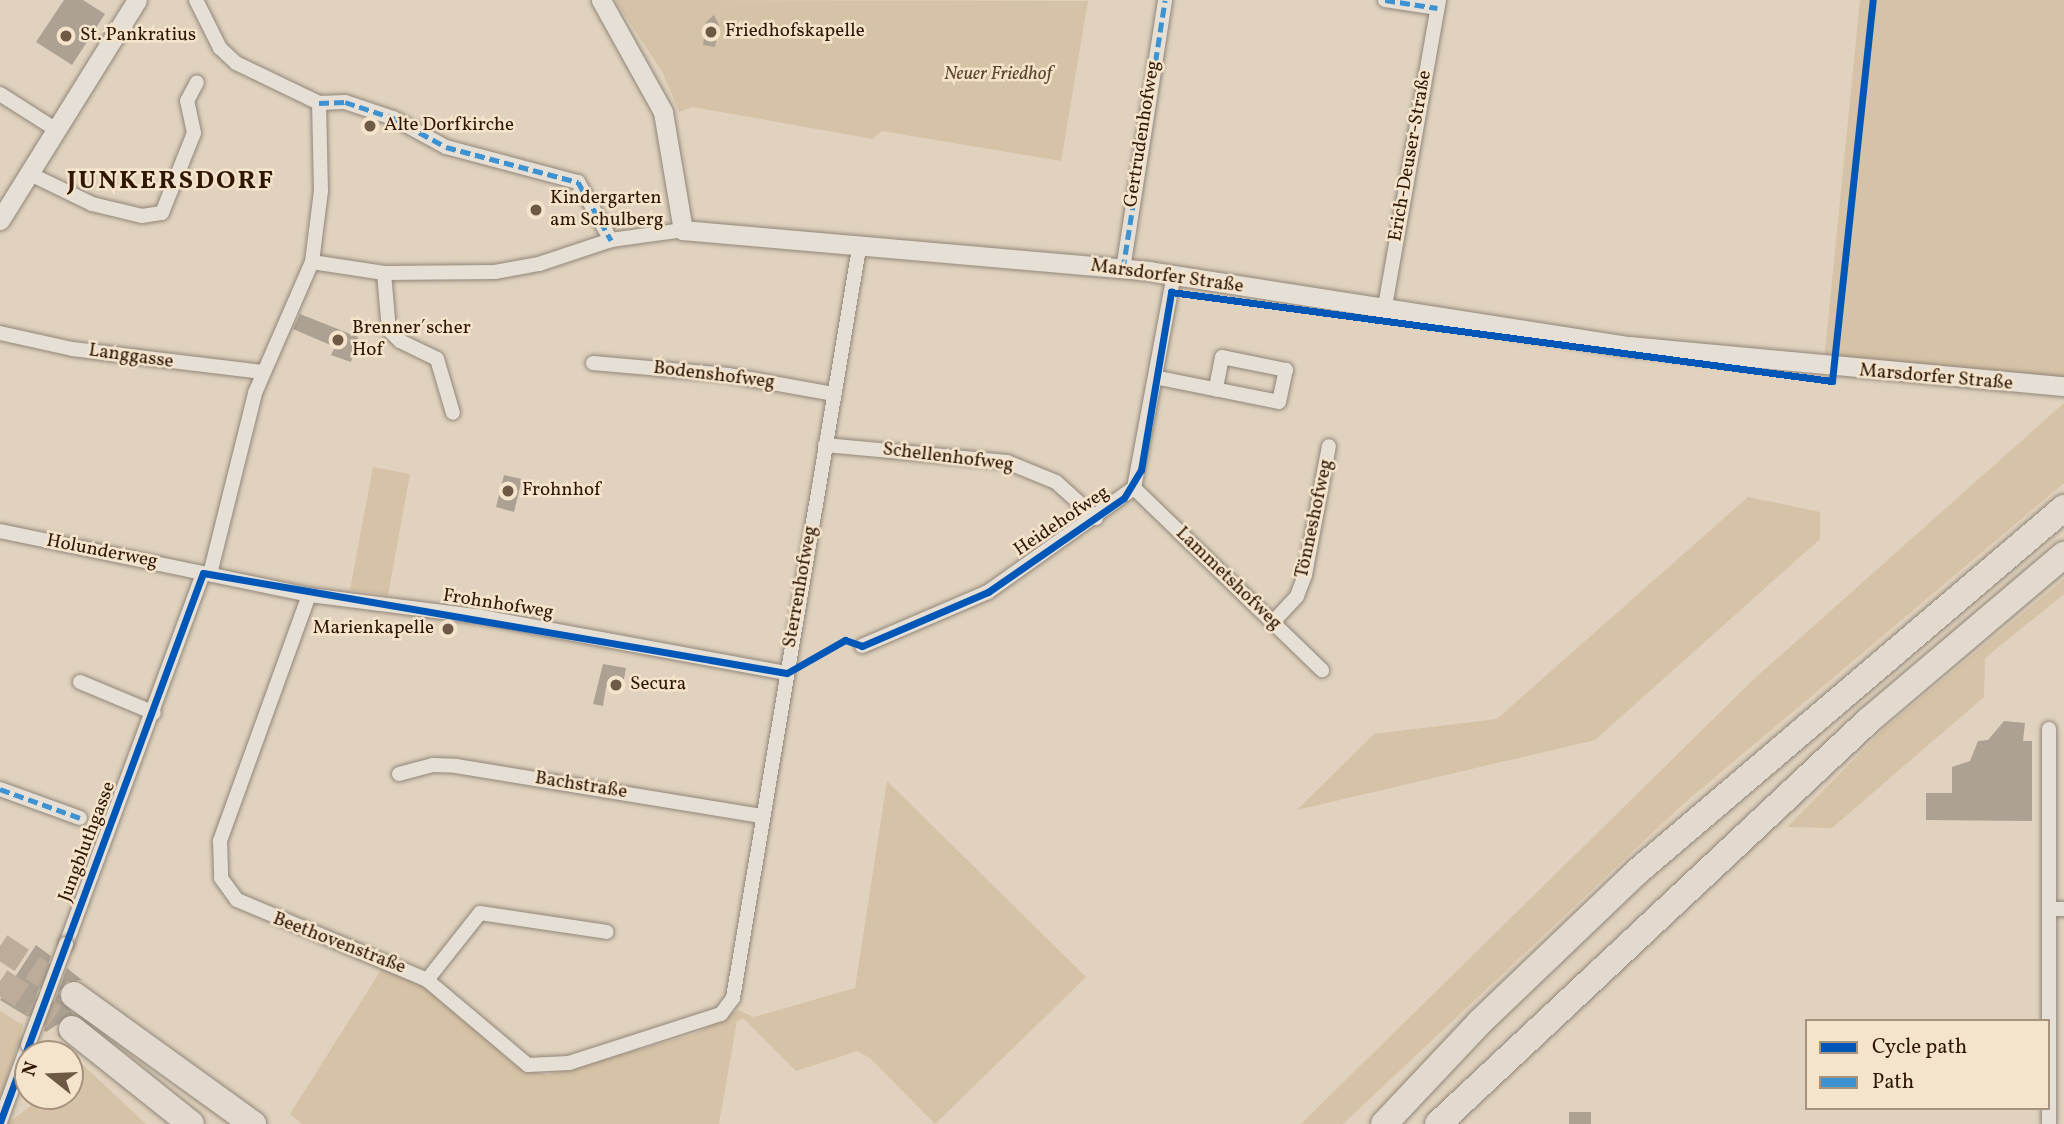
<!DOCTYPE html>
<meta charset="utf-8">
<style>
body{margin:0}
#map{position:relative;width:2064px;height:1124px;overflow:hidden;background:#e0d2be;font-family:Vollkorn,serif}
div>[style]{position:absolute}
.green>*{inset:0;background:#d6c2a6}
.building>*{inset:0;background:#aca193}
.highway-tunnel>*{height:26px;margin-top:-13px;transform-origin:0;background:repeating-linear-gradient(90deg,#bdac99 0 26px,transparent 0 39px)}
.roads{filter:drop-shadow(0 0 2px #918679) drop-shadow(0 0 2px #918679)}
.street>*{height:14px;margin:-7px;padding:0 7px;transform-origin:7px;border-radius:7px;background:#e6dfd5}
.secondary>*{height:19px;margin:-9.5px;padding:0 9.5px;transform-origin:9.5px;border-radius:9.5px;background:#e6dfd5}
.highway>*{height:26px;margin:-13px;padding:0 13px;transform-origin:13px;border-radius:13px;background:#e2dace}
.bridges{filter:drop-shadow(0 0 2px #918679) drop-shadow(0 0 2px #918679)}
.street-bridge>*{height:14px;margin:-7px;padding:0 7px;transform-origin:7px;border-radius:7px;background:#e6dfd5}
.quiet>*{height:5px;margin-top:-2.5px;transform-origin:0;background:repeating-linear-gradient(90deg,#3d93d1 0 10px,transparent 0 15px)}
.cycleway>*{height:7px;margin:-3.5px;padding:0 3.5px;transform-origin:3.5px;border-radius:3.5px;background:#0057b8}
.dots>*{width:19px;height:19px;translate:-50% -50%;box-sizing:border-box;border:4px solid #f4e4cc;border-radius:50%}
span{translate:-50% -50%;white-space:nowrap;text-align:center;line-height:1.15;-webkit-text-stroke:5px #f4e4cc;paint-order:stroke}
.poi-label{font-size:19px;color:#301606}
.left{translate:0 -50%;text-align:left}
.right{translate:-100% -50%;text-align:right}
.park-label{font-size:19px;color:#5f4630;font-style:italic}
.street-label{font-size:19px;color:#301606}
.district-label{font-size:26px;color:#301606;font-weight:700;letter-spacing:2px}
.legend{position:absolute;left:1805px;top:1019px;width:245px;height:91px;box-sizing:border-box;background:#f4e4cc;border:2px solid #a6927d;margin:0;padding:9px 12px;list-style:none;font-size:21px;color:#301606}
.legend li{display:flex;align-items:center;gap:14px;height:35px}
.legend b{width:35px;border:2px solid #a6927d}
.north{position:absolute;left:14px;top:1040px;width:70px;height:70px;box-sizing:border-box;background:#f4e4cc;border:2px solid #a6927d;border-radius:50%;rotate:288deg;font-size:19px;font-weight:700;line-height:28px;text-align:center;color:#301606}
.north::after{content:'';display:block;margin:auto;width:24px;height:32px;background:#6e5846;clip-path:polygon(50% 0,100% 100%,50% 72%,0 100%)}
</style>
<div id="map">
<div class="green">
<i style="clip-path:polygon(615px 0,1088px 1px,1061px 161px,882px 131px,873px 139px,693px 107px,679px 112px,663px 73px)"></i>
<i style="clip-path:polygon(1860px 0,2064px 0,2064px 379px,1824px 361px)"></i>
<i style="clip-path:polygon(2064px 403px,2064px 483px,1681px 806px,1343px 1124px,1301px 1124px,1754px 679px)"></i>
<i style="clip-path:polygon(373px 467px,410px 474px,388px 595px,350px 590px)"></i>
<i style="clip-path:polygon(1748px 497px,1820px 512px,1820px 539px,1595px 740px,1297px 810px,1374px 734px,1497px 719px)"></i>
<i style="clip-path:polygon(2064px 579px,2064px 594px,1985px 658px,1984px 697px,1832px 828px,1787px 827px,1885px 728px)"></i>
<i style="clip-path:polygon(887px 781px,1086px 977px,935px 1124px,870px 1058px,857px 1051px,796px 1071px,743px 1018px,737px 1021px,719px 1124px,302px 1124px,290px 1114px,381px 970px,407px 976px,446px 1001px,516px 1066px,547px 1075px,695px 1034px,738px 1010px,754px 1017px,855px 988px)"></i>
<i style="clip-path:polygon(0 1011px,23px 1025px,0 1104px)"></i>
<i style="clip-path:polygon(83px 1065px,146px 1124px,7px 1124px,43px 1096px,70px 1096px,70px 1076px)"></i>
</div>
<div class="building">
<i style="clip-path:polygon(64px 0,83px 0,105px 14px,72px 65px,36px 42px)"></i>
<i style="clip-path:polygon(714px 15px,719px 25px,715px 47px,703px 45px,706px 22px)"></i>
<i style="clip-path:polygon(300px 314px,358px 337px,351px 362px,331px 355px,335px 347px,293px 329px)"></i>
<i style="clip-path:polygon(504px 475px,522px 479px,514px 512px,496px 507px)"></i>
<i style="clip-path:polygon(603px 664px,626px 668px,622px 690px,606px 687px,603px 706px,593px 704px)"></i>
<i style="clip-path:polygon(2004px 721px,2025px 723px,2023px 741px,2032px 741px,2032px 821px,1926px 820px,1926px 793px,1952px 793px,1952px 767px,1970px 761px,1978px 741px,1988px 740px)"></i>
<i style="clip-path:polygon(36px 945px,51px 956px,28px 1017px,0 1000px)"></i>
<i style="clip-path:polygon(67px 968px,82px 980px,67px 981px,58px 993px,73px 1014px,46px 1032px,44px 1030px)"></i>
<i style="clip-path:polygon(1569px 1112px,1591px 1112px,1591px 1124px,1569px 1124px)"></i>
</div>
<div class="highway-tunnel">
<i style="left:0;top:946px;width:89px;rotate:33.5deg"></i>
<i style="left:0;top:981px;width:87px;rotate:33.7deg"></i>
</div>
<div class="roads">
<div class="street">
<i style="left:196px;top:0;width:54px;rotate:63.4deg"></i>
<i style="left:220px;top:48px;width:22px;rotate:43deg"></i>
<i style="left:236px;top:63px;width:92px;rotate:25.7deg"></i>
<i style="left:1385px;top:0;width:53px;rotate:8.7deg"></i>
<i style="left:0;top:94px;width:65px;rotate:32.5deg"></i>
<i style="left:319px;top:103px;width:26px;rotate:-2deg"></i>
<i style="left:345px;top:102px;width:51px;rotate:18.4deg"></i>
<i style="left:393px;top:118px;width:60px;rotate:28.7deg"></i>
<i style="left:446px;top:147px;width:137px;rotate:14.9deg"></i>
<i style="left:578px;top:182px;width:67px;rotate:60.4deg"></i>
<i style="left:28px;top:173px;width:71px;rotate:25.8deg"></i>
<i style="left:92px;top:204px;width:51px;rotate:13.5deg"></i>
<i style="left:142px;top:216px;width:20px;rotate:-9deg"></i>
<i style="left:162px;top:213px;width:86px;rotate:-68.2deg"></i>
<i style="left:194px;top:133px;width:33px;rotate:-102deg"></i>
<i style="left:187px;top:101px;width:21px;rotate:-62deg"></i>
<i style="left:312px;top:262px;width:73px;rotate:8.7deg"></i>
<i style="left:384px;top:273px;width:111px;rotate:-0.5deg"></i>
<i style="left:495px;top:272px;width:45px;rotate:-10.3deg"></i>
<i style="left:539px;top:264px;width:76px;rotate:-18.4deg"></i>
<i style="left:611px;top:240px;width:73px;rotate:-7.9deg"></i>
<i style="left:1123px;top:269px;width:272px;rotate:-81.1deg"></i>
<i style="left:384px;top:273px;width:57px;rotate:85deg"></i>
<i style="left:389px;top:330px;width:16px;rotate:45deg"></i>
<i style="left:400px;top:341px;width:41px;rotate:25.9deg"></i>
<i style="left:437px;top:359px;width:56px;rotate:73.5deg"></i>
<i style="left:1384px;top:312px;width:317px;rotate:-80deg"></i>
<i style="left:0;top:333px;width:74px;rotate:12.5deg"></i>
<i style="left:72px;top:349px;width:192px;rotate:6.9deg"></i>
<i style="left:593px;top:363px;width:136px;rotate:5.1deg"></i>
<i style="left:728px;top:375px;width:108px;rotate:10.2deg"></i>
<i style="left:1159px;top:378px;width:122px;rotate:11.3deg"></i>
<i style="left:1279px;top:402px;width:33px;rotate:-78deg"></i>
<i style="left:1286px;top:370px;width:65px;rotate:-168.5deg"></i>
<i style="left:1222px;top:357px;width:33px;rotate:101deg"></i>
<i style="left:825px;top:445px;width:183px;rotate:5.3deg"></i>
<i style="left:1007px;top:462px;width:53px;rotate:22.2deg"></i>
<i style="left:1056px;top:482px;width:54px;rotate:42deg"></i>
<i style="left:1134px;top:488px;width:262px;rotate:44.1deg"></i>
<i style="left:0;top:531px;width:316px;rotate:11.7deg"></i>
<i style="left:309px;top:595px;width:168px;rotate:7.2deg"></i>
<i style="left:476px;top:616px;width:316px;rotate:10.4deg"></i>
<i style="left:210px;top:574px;width:187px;rotate:-76deg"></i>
<i style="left:255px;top:393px;width:143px;rotate:-66.5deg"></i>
<i style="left:312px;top:262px;width:72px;rotate:-82.8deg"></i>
<i style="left:321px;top:191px;width:88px;rotate:-91.3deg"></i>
<i style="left:309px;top:595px;width:262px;rotate:109.9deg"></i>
<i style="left:220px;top:841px;width:37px;rotate:88deg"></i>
<i style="left:221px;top:878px;width:27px;rotate:54deg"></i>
<i style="left:237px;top:900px;width:206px;rotate:22.8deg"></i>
<i style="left:427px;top:980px;width:132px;rotate:40.1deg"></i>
<i style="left:528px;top:1065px;width:41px;rotate:-2.8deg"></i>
<i style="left:569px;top:1063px;width:160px;rotate:-17.9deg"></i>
<i style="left:721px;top:1014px;width:20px;rotate:-53deg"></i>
<i style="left:733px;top:998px;width:761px;rotate:-80.46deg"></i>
<i style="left:1273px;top:622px;width:35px;rotate:-47deg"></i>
<i style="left:1297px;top:596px;width:22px;rotate:-69deg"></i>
<i style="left:1305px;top:575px;width:131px;rotate:-79.5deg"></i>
<i style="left:862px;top:646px;width:137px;rotate:-23.2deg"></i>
<i style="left:988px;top:592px;width:179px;rotate:-35.5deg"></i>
<i style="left:1134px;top:488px;width:217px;rotate:-79.4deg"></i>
<i style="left:80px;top:682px;width:80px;rotate:22.7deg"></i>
<i style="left:399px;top:774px;width:35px;rotate:-15deg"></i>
<i style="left:433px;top:765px;width:23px;rotate:2deg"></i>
<i style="left:456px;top:766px;width:311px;rotate:9.3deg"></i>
<i style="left:0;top:789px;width:85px;rotate:19.9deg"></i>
<i style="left:2049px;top:909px;width:15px"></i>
<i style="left:66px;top:944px;width:395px;rotate:-69.7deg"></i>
<i style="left:427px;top:980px;width:85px;rotate:-51.7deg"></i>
<i style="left:480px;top:913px;width:128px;rotate:8.5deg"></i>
<i style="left:0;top:1122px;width:82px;rotate:-70deg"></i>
<i style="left:2049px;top:1124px;width:395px;rotate:-90deg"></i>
</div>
<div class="secondary">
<i style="left:601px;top:0;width:128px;rotate:61deg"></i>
<i style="left:663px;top:112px;width:120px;rotate:80.4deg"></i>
<i style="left:683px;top:230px;width:468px;rotate:5deg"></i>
<i style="left:1149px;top:271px;width:487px;rotate:8.9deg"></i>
<i style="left:1630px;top:346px;width:436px;rotate:5.3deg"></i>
<i style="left:0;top:220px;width:259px;rotate:-58.1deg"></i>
</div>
<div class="highway">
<i style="left:74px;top:995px;width:221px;rotate:35.8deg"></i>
<i style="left:72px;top:1029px;width:152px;rotate:38.6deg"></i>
<i style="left:1384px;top:1124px;width:140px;rotate:-46.7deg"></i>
<i style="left:1480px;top:1022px;width:219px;rotate:-43.7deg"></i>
<i style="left:1638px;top:871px;width:560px;rotate:-40.43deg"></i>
<i style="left:1438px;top:1124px;width:589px;rotate:-43.14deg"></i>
<i style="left:1868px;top:721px;width:257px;rotate:-40.3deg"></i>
</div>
</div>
<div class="bridges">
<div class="street-bridge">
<i style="left:28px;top:1045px;width:108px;rotate:-69.4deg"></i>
</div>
</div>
<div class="quiet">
<i style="left:1385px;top:0;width:53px;rotate:8.7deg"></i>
<i style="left:319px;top:103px;width:26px;rotate:-2deg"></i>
<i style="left:345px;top:102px;width:51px;rotate:18.4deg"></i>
<i style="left:393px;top:118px;width:60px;rotate:28.7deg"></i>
<i style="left:446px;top:147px;width:137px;rotate:14.9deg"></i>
<i style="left:578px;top:182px;width:67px;rotate:60.4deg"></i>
<i style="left:1123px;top:269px;width:272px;rotate:-81.1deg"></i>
<i style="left:0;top:789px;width:85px;rotate:19.9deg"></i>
</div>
<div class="cycleway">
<i style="left:0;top:1122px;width:585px;rotate:-69.71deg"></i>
<i style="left:203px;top:573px;width:592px;rotate:9.72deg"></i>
<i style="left:787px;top:673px;width:67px;rotate:-29.6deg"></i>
<i style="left:845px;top:640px;width:18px;rotate:19deg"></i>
<i style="left:862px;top:646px;width:137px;rotate:-23.2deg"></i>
<i style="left:988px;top:592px;width:165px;rotate:-34.7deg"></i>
<i style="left:1124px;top:498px;width:33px;rotate:-59deg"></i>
<i style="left:1141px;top:470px;width:181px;rotate:-80.4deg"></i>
<i style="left:1171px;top:292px;width:667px;rotate:7.67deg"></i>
<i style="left:1832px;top:381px;width:383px;rotate:-83.9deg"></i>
</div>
<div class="dots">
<i style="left:711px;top:32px;background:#6e5846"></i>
<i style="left:66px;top:36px;background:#6e5846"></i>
<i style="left:370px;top:126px;background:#6e5846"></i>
<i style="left:536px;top:210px;background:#6e5846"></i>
<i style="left:338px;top:340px;background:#6e5846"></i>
<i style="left:508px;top:491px;background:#6e5846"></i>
<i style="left:448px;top:629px;background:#6e5846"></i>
<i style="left:616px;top:685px;background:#6e5846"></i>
</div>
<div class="poi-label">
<span class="left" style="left:725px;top:32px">Friedhofskapelle</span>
<span class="left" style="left:80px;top:36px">St. Pankratius</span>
<span class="left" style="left:384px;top:126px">Alte Dorfkirche</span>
<span class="left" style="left:550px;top:210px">Kindergarten<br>am Schulberg</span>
<span class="left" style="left:352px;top:340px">Brenner´scher<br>Hof</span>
<span class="left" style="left:522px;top:491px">Frohnhof</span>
<span class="right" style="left:434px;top:629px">Marienkapelle</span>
<span class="left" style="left:630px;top:685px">Secura</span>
</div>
<div class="park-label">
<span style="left:998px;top:75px">Neuer Friedhof</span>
</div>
<div class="street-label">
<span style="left:1143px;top:134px;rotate:-81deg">Gertrudenhofweg</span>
<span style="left:1411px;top:156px;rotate:-80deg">Erich-Deuser-Straße</span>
<span style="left:1167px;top:277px;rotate:8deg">Marsdorfer Straße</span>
<span style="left:131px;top:357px;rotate:8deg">Langgasse</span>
<span style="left:714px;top:376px;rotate:7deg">Bodenshofweg</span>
<span style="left:1936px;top:378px;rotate:5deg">Marsdorfer Straße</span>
<span style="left:948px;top:458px;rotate:7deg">Schellenhofweg</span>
<span style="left:1315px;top:519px;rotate:-78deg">Tönneshofweg</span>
<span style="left:1062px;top:522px;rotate:-34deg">Heidehofweg</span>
<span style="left:102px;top:552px;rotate:11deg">Holunderweg</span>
<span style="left:1228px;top:579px;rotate:44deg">Lammetshofweg</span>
<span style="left:801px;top:587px;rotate:-80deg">Sterrenhofweg</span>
<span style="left:498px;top:605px;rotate:9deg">Frohnhofweg</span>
<span style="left:581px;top:786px;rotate:9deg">Bachstraße</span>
<span style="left:88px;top:842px;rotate:-69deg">Jungbluthgasse</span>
<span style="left:339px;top:944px;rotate:21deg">Beethovenstraße</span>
</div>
<div class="district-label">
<span style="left:171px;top:182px">JUNKERSDORF</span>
</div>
<ul class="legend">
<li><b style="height:9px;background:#0057b8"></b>Cycle path</li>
<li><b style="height:9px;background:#3d93d1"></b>Path</li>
</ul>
<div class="north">N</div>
</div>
